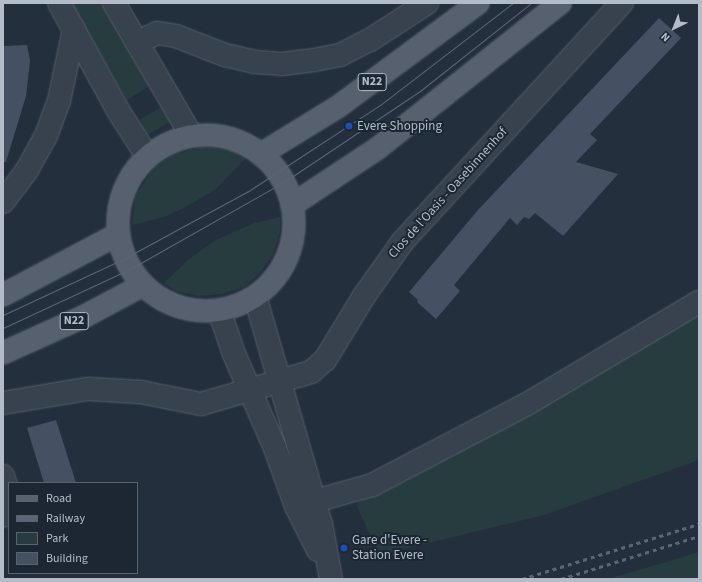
<!DOCTYPE html>
<style>
body{margin:0}
#map{position:relative;width:702px;height:582px;overflow:hidden;background:#242f3e;font-family:"Source Sans 3",sans-serif}
div>[style]{position:absolute}
.green>*{inset:0;background:#263c3f}
.building>*{inset:0;background:#455162}
.roads{filter:drop-shadow(0 0 1px #565f6c) drop-shadow(0 0 1px #565f6c)}
.minor>*{height:22px;margin:-11px;padding:0 11px;transform-origin:11px;border-radius:11px;background:#38414e}
.tertiary>*{height:22px;margin:-11px;padding:0 11px;transform-origin:11px;border-radius:11px;background:#38414e}
.primary>*{height:22px;margin:-11px;padding:0 11px;transform-origin:11px;border-radius:11px;background:#56606e}
.primary>.ring{margin:-11px;padding:0;box-sizing:content-box;background:none;border:22px solid #56606e;border-radius:50%}
.tram>*{height:1px;margin:-0.5px;padding:0 0.5px;transform-origin:0.5px;border-radius:0.5px;background:#5a6575}
.rail>*{height:3px;margin-top:-1.5px;transform-origin:0;background:repeating-linear-gradient(90deg,#5a6575 0 4px,transparent 0 8px)}
.dots>*{width:11px;height:11px;translate:-50% -50%;box-sizing:border-box;border:2px solid #1d2633;border-radius:50%}
span{translate:-50% -50%;white-space:nowrap;text-align:center;line-height:1.15;-webkit-text-stroke:4px #1d2633;paint-order:stroke}
.shield-label span{padding:1px 3px;background:#1d2633;border:1px solid;border-radius:3px;-webkit-text-stroke-width:0}
.shield-label{font-size:12px;color:#b4bcc9;font-weight:700}
.poi-label{font-size:13px;color:#b4bcc9}
.left{translate:0 -50%;text-align:left}
.street-label{font-size:13px;color:#b4bcc9}
.frame{position:absolute;inset:0;border:4px solid #b4bcc9;pointer-events:none}
.legend{position:absolute;left:8px;top:482px;width:130px;height:92px;box-sizing:border-box;background:#1d2633;border:1px solid #59626f;margin:0;padding:5px 7px;list-style:none;font-size:12px;color:#b4bcc9}
.legend li{display:flex;align-items:center;gap:8px;height:20px}
.legend b{width:20px;border:1px solid #59626f}
.north{position:absolute;left:654px;top:8px;width:40px;height:40px;-webkit-text-stroke:3px #1d2633;paint-order:stroke;rotate:223deg;font-size:11px;font-weight:700;line-height:16px;text-align:center;color:#b4bcc9}
.north::after{content:'';display:block;margin:auto;width:14px;height:18px;background:#b4bcc9;clip-path:polygon(50% 0,100% 100%,50% 72%,0 100%)}
</style>
<div id="map">
<div class="green">
<i style="clip-path:polygon(71px 3px,101px 3px,149px 86px,127px 100px)"></i>
<i style="clip-path:polygon(161px 107px,170px 122px,148px 135px,139px 120px)"></i>
<i style="clip-path:polygon(204px 146px,230px 150px,246px 158px,216px 189px,186px 207px,167px 216px,132px 225px,135px 197px,153px 169px,172px 155px)"></i>
<i style="clip-path:polygon(280px 217px,280px 232px,273px 255px,259px 274px,244px 287px,222px 294px,198px 296px,176px 291px,164px 283px,189px 259px,216px 240px,254px 223px)"></i>
<i style="clip-path:polygon(699px 297px,699px 460px,544px 515px,379px 555px,356px 504px)"></i>
<i style="clip-path:polygon(699px 552px,699px 579px,608px 579px,666px 562px)"></i>
</div>
<div class="building">
<i style="clip-path:polygon(659px 18px,681px 38px,590px 134px,597px 140px,576px 162px,618px 174px,563px 236px,535px 213px,529px 219px,524px 217px,517px 225px,510px 218px,454px 285px,460px 291px,436px 319px,417px 302px,418px 300px,409px 292px,478px 210px)"></i>
<i style="clip-path:polygon(27px 45px,30px 61px,26px 96px,6px 162px,3px 162px,3px 46px)"></i>
<i style="clip-path:polygon(56px 420px,65px 448px,76px 483px,44px 483px,27px 428px)"></i>
</div>
<div class="roads">
<div class="minor">
<i style="left:138px;top:42px;width:21px;rotate:-25deg"></i>
<i style="left:157px;top:33px;width:19px;rotate:9deg"></i>
<i style="left:176px;top:36px;width:53px;rotate:21.2deg"></i>
<i style="left:225px;top:55px;width:31px;rotate:13deg"></i>
<i style="left:255px;top:62px;width:27px;rotate:4deg"></i>
<i style="left:282px;top:64px;width:32px;rotate:-7deg"></i>
<i style="left:314px;top:60px;width:26px;rotate:-11deg"></i>
<i style="left:340px;top:55px;width:34px;rotate:-27deg"></i>
<i style="left:370px;top:40px;width:68px;rotate:-33deg"></i>
<i style="left:3px;top:202px;width:40px;rotate:-53deg"></i>
<i style="left:27px;top:170px;width:39px;rotate:-61deg"></i>
<i style="left:46px;top:136px;width:37px;rotate:-70deg"></i>
<i style="left:59px;top:101px;width:73px;rotate:-78.1deg"></i>
<i style="left:3px;top:403px;width:86px;rotate:-9.4deg"></i>
<i style="left:88px;top:389px;width:53px;rotate:3.2deg"></i>
<i style="left:141px;top:392px;width:61px;rotate:11.3deg"></i>
<i style="left:201px;top:404px;width:115px;rotate:-16.2deg"></i>
<i style="left:311px;top:372px;width:18px;rotate:-41deg"></i>
<i style="left:325px;top:360px;width:75px;rotate:-58.6deg"></i>
<i style="left:364px;top:296px;width:67px;rotate:-54.7deg"></i>
<i style="left:403px;top:241px;width:323px;rotate:-47.4deg"></i>
<i style="left:3px;top:476px;width:14px;rotate:73deg"></i>
<i style="left:7px;top:489px;width:27px;rotate:98deg"></i>
<i style="left:297px;top:506px;width:78px;rotate:-15.6deg"></i>
<i style="left:372px;top:485px;width:175px;rotate:-27.6deg"></i>
<i style="left:527px;top:404px;width:200px;rotate:-30.7deg"></i>
</div>
<div class="tertiary">
<i style="left:59px;top:3px;width:124px;rotate:61.2deg"></i>
<i style="left:119px;top:112px;width:52px;rotate:57.5deg"></i>
<i style="left:114px;top:3px;width:153px;rotate:59.7deg"></i>
<i style="left:255px;top:296px;width:237px;rotate:73.9deg"></i>
<i style="left:321px;top:524px;width:56px;rotate:79.7deg"></i>
<i style="left:219px;top:310px;width:46px;rotate:71.2deg"></i>
<i style="left:234px;top:354px;width:103px;rotate:66.4deg"></i>
<i style="left:275px;top:448px;width:62px;rotate:70.1deg"></i>
<i style="left:296px;top:506px;width:49px;rotate:63.4deg"></i>
</div>
<div class="primary">
<i class="ring" style="left:118px;top:135px;width:154px;height:154px"></i>
<i style="left:261px;top:154px;width:92px;rotate:-31.6deg"></i>
<i style="left:339px;top:106px;width:173px;rotate:-36.5deg"></i>
<i style="left:292px;top:205px;width:103px;rotate:-33.5deg"></i>
<i style="left:378px;top:148px;width:233px;rotate:-38.5deg"></i>
<i style="left:3px;top:295px;width:130px;rotate:-27.9deg"></i>
<i style="left:3px;top:353px;width:90px;rotate:-24.3deg"></i>
<i style="left:85px;top:316px;width:66px;rotate:-28.1deg"></i>
</div>
</div>
<div class="tram">
<i style="left:3px;top:315px;width:135px;rotate:-25deg"></i>
<i style="left:125px;top:258px;width:142px;rotate:-28.5deg"></i>
<i style="left:250px;top:190px;width:155px;rotate:-33.2deg"></i>
<i style="left:380px;top:105px;width:168px;rotate:-37.5deg"></i>
<i style="left:3px;top:328px;width:140px;rotate:-24.9deg"></i>
<i style="left:130px;top:269px;width:177px;rotate:-29.5deg"></i>
<i style="left:284px;top:182px;width:164px;rotate:-33.8deg"></i>
<i style="left:420px;top:91px;width:142px;rotate:-38.4deg"></i>
</div>
<div class="rail">
<i style="left:522px;top:579px;width:185px;rotate:-17.3deg"></i>
<i style="left:561px;top:579px;width:145px;rotate:-17.3deg"></i>
</div>
<div class="dots">
<i style="left:349px;top:126px;background:#1a4fb4"></i>
<i style="left:344px;top:548px;background:#1a4fb4"></i>
</div>
<div class="shield-label">
<span style="left:372px;top:82px">N22</span>
<span style="left:74px;top:321px">N22</span>
</div>
<div class="poi-label">
<span class="left" style="left:357px;top:126px">Evere Shopping</span>
<span class="left" style="left:352px;top:548px">Gare d'Evere -<br>Station Evere</span>
</div>
<div class="street-label">
<span style="left:448px;top:193px;rotate:-48deg">Clos de l'Oasis - Oasebinnenhof</span>
</div>
<div class="frame"></div>
<ul class="legend">
<li><b style="height:5px;background:#56606e"></b>Road</li>
<li><b style="height:5px;background:#5a6575"></b>Railway</li>
<li><b style="height:11px;background:#263c3f"></b>Park</li>
<li><b style="height:11px;background:#455162"></b>Building</li>
</ul>
<div class="north">N</div>
</div>
